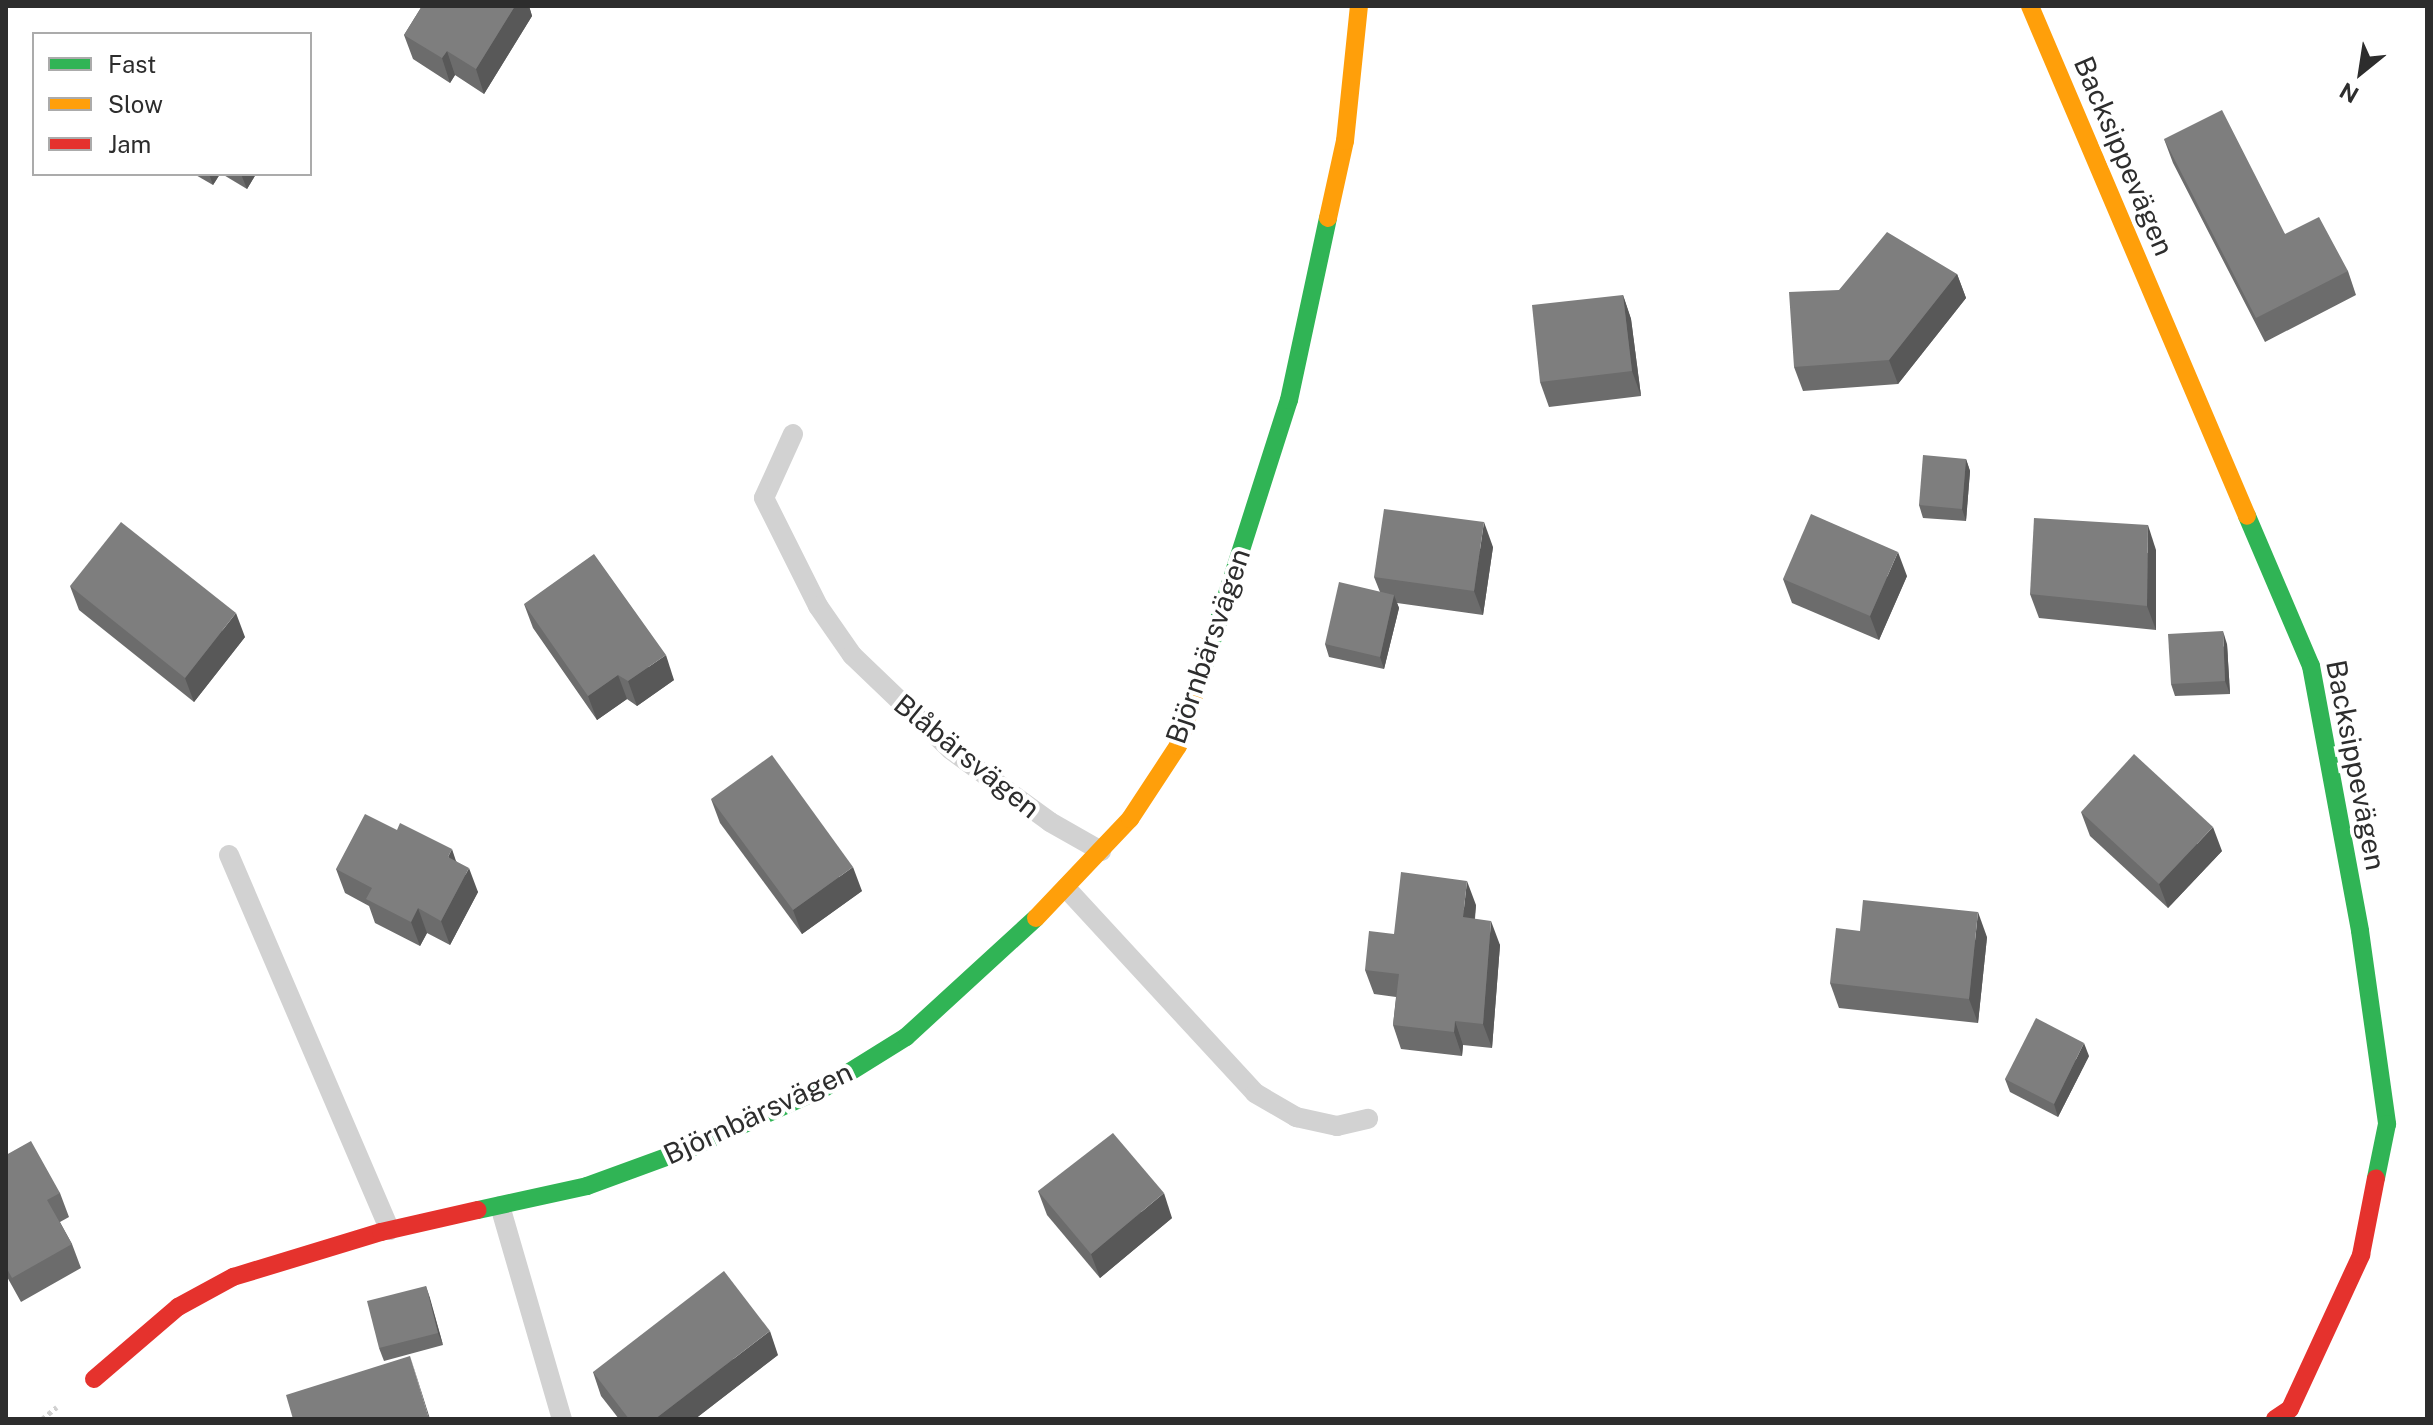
<!DOCTYPE html>
<meta charset="utf-8">
<style>
body{margin:0}
#map{position:relative;width:2433px;height:1425px;overflow:hidden;background:#fff;font-family:"Public Sans",sans-serif}
div>[style]{position:absolute}
.path>*{height:5px;margin-top:-2.5px;transform-origin:0;background:repeating-linear-gradient(90deg,#d0d0d0 0 4px,transparent 0 8px)}
.lane>*{height:20px;margin:-10px;padding:0 10px;transform-origin:10px;border-radius:10px;background:#d2d2d2}
.fast>*{height:18px;margin:-9px;padding:0 9px;transform-origin:9px;border-radius:9px;background:#30b455}
.slow>*{height:18px;margin:-9px;padding:0 9px;transform-origin:9px;border-radius:9px;background:#ff9f0a}
.jam>*{height:18px;margin:-9px;padding:0 9px;transform-origin:9px;border-radius:9px;background:#e5322d}
.wall>*{inset:0;background:#6c6c6c}
.shaded-wall>*{inset:0;background:#585858}
.building>*{inset:0;background:#7e7e7e}
span{translate:-50% -50%;white-space:nowrap;text-align:center;line-height:1.15;-webkit-text-stroke:8px #fff;paint-order:stroke}
.street-label{font-size:28px;color:#2d2d2d}
.frame{position:absolute;inset:0;border:8px solid #2d2d2d;pointer-events:none}
.legend{position:absolute;left:32px;top:32px;width:280px;height:144px;box-sizing:border-box;background:#fff;border:2px solid #ababab;margin:0;padding:10px 14px;list-style:none;font-size:24px;color:#2d2d2d}
.legend li{display:flex;align-items:center;gap:16px;height:40px}
.legend b{width:40px;border:2px solid #ababab}
.north{position:absolute;left:2321px;top:32px;width:80px;height:80px;-webkit-text-stroke:6px #fff;paint-order:stroke;rotate:210deg;font-size:22px;font-weight:700;line-height:32px;text-align:center;color:#2d2d2d}
.north::after{content:'';display:block;margin:auto;width:28px;height:36px;background:#2d2d2d;clip-path:polygon(50% 0,100% 100%,50% 72%,0 100%)}
</style>
<div id="map">
<div class="path">
<i style="left:42px;top:1419px;width:19px;rotate:-39deg"></i>
</div>
<div class="lane">
<i style="left:793px;top:434px;width:70px;rotate:114.4deg"></i>
<i style="left:764px;top:498px;width:121px;rotate:63.4deg"></i>
<i style="left:818px;top:606px;width:60px;rotate:55.2deg"></i>
<i style="left:852px;top:655px;width:137px;rotate:43.8deg"></i>
<i style="left:951px;top:750px;width:122px;rotate:36deg"></i>
<i style="left:1050px;top:822px;width:59px;rotate:29.6deg"></i>
<i style="left:229px;top:855px;width:408px;rotate:66.8deg"></i>
<i style="left:1066px;top:888px;width:279px;rotate:47.3deg"></i>
<i style="left:1255px;top:1093px;width:48px;rotate:30.3deg"></i>
<i style="left:1296px;top:1117px;width:42px;rotate:12.4deg"></i>
<i style="left:1337px;top:1126px;width:32px;rotate:-13deg"></i>
<i style="left:500px;top:1206px;width:222px;rotate:73.8deg"></i>
</div>
<div class="fast">
<i style="left:2247px;top:516px;width:163px;rotate:66.9deg"></i>
<i style="left:2311px;top:666px;width:269px;rotate:79.5deg"></i>
<i style="left:2360px;top:931px;width:195px;rotate:82deg"></i>
<i style="left:2387px;top:1124px;width:55px;rotate:101.5deg"></i>
<i style="left:1204px;top:666px;width:279px;rotate:-72.3deg"></i>
<i style="left:1289px;top:400px;width:186px;rotate:-77.9deg"></i>
<i style="left:478px;top:1210px;width:112px;rotate:-12.4deg"></i>
<i style="left:587px;top:1186px;width:111px;rotate:-20.1deg"></i>
<i style="left:691px;top:1148px;width:146px;rotate:-24.3deg"></i>
<i style="left:824px;top:1088px;width:97px;rotate:-31.9deg"></i>
<i style="left:906px;top:1037px;width:176px;rotate:-42.5deg"></i>
</div>
<div class="slow">
<i style="left:2030px;top:6px;width:554px;rotate:66.95deg"></i>
<i style="left:1328px;top:218px;width:79px;rotate:-77.6deg"></i>
<i style="left:1345px;top:141px;width:136px;rotate:-84.1deg"></i>
<i style="left:1036px;top:918px;width:137px;rotate:-46.5deg"></i>
<i style="left:1130px;top:819px;width:87px;rotate:-56.7deg"></i>
<i style="left:1178px;top:746px;width:84px;rotate:-72deg"></i>
</div>
<div class="jam">
<i style="left:94px;top:1379px;width:111px;rotate:-40.6deg"></i>
<i style="left:178px;top:1307px;width:63px;rotate:-28.6deg"></i>
<i style="left:233px;top:1277px;width:155px;rotate:-16.9deg"></i>
<i style="left:381px;top:1232px;width:99px;rotate:-12.8deg"></i>
<i style="left:2275px;top:1419px;width:18px;rotate:-34deg"></i>
<i style="left:2290px;top:1409px;width:170px;rotate:-65.2deg"></i>
<i style="left:2361px;top:1255px;width:78px;rotate:-79deg"></i>
</div>
<div class="wall">
<i style="clip-path:polygon(422px 6px,529px 6px,532px 16px,484px 94px,455px 75px,450px 83px,413px 59px,404px 35px)"></i>
<i style="clip-path:polygon(2164px 139px,2285px 234px,2348px 271px,2356px 295px,2265px 342px,2173px 163px)"></i>
<i style="clip-path:polygon(194px 174px,220px 174px,213px 185px)"></i>
<i style="clip-path:polygon(222px 174px,256px 174px,247px 189px)"></i>
<i style="clip-path:polygon(1957px 274px,1966px 298px,1898px 384px,1803px 391px,1794px 367px,1839px 290px)"></i>
<i style="clip-path:polygon(1623px 295px,1631px 319px,1641px 396px,1549px 407px,1540px 382px)"></i>
<i style="clip-path:polygon(1966px 459px,1970px 471px,1966px 521px,1923px 518px,1919px 505px)"></i>
<i style="clip-path:polygon(1493px 547px,1483px 615px,1397px 603px,1399px 608px,1384px 669px,1329px 657px,1325px 644px,1380px 592px,1374px 577px)"></i>
<i style="clip-path:polygon(2156px 550px,2156px 630px,2039px 618px,2030px 594px)"></i>
<i style="clip-path:polygon(1907px 576px,1879px 640px,1792px 603px,1783px 579px)"></i>
<i style="clip-path:polygon(70px 586px,245px 637px,194px 702px,79px 610px)"></i>
<i style="clip-path:polygon(524px 604px,674px 680px,637px 706px,627px 699px,597px 720px,533px 628px)"></i>
<i style="clip-path:polygon(2227px 644px,2230px 694px,2175px 696px,2171px 684px)"></i>
<i style="clip-path:polygon(711px 799px,862px 891px,802px 934px,720px 823px)"></i>
<i style="clip-path:polygon(2081px 812px,2222px 851px,2168px 908px,2090px 836px)"></i>
<i style="clip-path:polygon(456px 861px,478px 892px,450px 945px,427px 933px,420px 946px,375px 923px,369px 906px,345px 893px,336px 869px)"></i>
<i style="clip-path:polygon(1476px 905px,1475px 919px,1500px 945px,1492px 1048px,1463px 1045px,1462px 1056px,1401px 1049px,1393px 1025px,1396px 997px,1374px 994px,1365px 970px,1394px 934px)"></i>
<i style="clip-path:polygon(1987px 937px,1978px 1023px,1839px 1008px,1830px 983px)"></i>
<i style="clip-path:polygon(2089px 1056px,2058px 1117px,2010px 1092px,2005px 1079px)"></i>
<i style="clip-path:polygon(6px 1155px,60px 1193px,69px 1217px,60px 1222px,72px 1244px,81px 1268px,21px 1302px,6px 1275px)"></i>
<i style="clip-path:polygon(1038px 1191px,1172px 1218px,1100px 1278px,1047px 1215px)"></i>
<i style="clip-path:polygon(426px 1286px,443px 1345px,384px 1361px,379px 1348px)"></i>
<i style="clip-path:polygon(778px 1355px,695px 1419px,619px 1419px,601px 1396px,593px 1372px)"></i>
</div>
<div class="shaded-wall">
<i style="clip-path:polygon(515px 6px,529px 6px,532px 16px,484px 94px,476px 69px)"></i>
<i style="clip-path:polygon(447px 51px,455px 75px,450px 83px,442px 58px)"></i>
<i style="clip-path:polygon(209px 174px,220px 174px,213px 185px)"></i>
<i style="clip-path:polygon(241px 174px,256px 174px,247px 189px)"></i>
<i style="clip-path:polygon(1957px 274px,1966px 298px,1898px 384px,1889px 360px)"></i>
<i style="clip-path:polygon(1623px 295px,1631px 319px,1641px 396px,1632px 371px)"></i>
<i style="clip-path:polygon(1966px 459px,1970px 471px,1966px 521px,1962px 509px)"></i>
<i style="clip-path:polygon(1484px 522px,1493px 547px,1483px 615px,1474px 591px)"></i>
<i style="clip-path:polygon(2148px 525px,2156px 550px,2156px 630px,2147px 606px)"></i>
<i style="clip-path:polygon(1898px 552px,1907px 576px,1879px 640px,1870px 616px)"></i>
<i style="clip-path:polygon(1394px 595px,1399px 608px,1384px 669px,1380px 657px)"></i>
<i style="clip-path:polygon(236px 613px,245px 637px,194px 702px,185px 678px)"></i>
<i style="clip-path:polygon(2223px 631px,2227px 644px,2230px 694px,2225px 681px)"></i>
<i style="clip-path:polygon(666px 655px,674px 680px,637px 706px,628px 681px)"></i>
<i style="clip-path:polygon(618px 675px,627px 699px,597px 720px,588px 696px)"></i>
<i style="clip-path:polygon(2213px 827px,2222px 851px,2168px 908px,2159px 884px)"></i>
<i style="clip-path:polygon(452px 849px,460px 873px,448px 857px)"></i>
<i style="clip-path:polygon(853px 867px,862px 891px,802px 934px,793px 910px)"></i>
<i style="clip-path:polygon(469px 868px,478px 892px,450px 945px,441px 921px)"></i>
<i style="clip-path:polygon(1467px 881px,1476px 905px,1472px 941px,1463px 917px)"></i>
<i style="clip-path:polygon(418px 908px,427px 933px,420px 946px,411px 922px)"></i>
<i style="clip-path:polygon(1978px 912px,1987px 937px,1978px 1023px,1969px 999px)"></i>
<i style="clip-path:polygon(1491px 921px,1500px 945px,1492px 1048px,1483px 1024px)"></i>
<i style="clip-path:polygon(1455px 1021px,1463px 1045px,1462px 1056px,1454px 1032px)"></i>
<i style="clip-path:polygon(2084px 1043px,2089px 1056px,2058px 1117px,2054px 1104px)"></i>
<i style="clip-path:polygon(1164px 1193px,1172px 1218px,1100px 1278px,1091px 1254px)"></i>
<i style="clip-path:polygon(426px 1286px,430px 1298px,443px 1345px,438px 1333px)"></i>
<i style="clip-path:polygon(770px 1331px,778px 1355px,695px 1419px,655px 1419px)"></i>
<i style="clip-path:polygon(410px 1356px,418px 1381px,430px 1419px,429px 1419px)"></i>
</div>
<div class="building">
<i style="clip-path:polygon(422px 6px,515px 6px,476px 69px,447px 51px,442px 58px,404px 35px)"></i>
<i style="clip-path:polygon(2222px 110px,2285px 234px,2319px 217px,2348px 271px,2256px 318px,2164px 139px)"></i>
<i style="clip-path:polygon(1887px 232px,1957px 274px,1889px 360px,1794px 367px,1789px 292px,1839px 290px)"></i>
<i style="clip-path:polygon(1623px 295px,1632px 371px,1540px 382px,1532px 305px)"></i>
<i style="clip-path:polygon(1923px 455px,1966px 459px,1962px 509px,1919px 505px)"></i>
<i style="clip-path:polygon(1384px 509px,1484px 522px,1474px 591px,1374px 577px)"></i>
<i style="clip-path:polygon(1811px 514px,1898px 552px,1870px 616px,1783px 579px)"></i>
<i style="clip-path:polygon(2034px 518px,2148px 525px,2147px 606px,2030px 594px)"></i>
<i style="clip-path:polygon(121px 522px,236px 613px,185px 678px,70px 586px)"></i>
<i style="clip-path:polygon(594px 554px,666px 655px,628px 681px,618px 675px,588px 696px,524px 604px)"></i>
<i style="clip-path:polygon(1339px 582px,1394px 595px,1380px 657px,1325px 644px)"></i>
<i style="clip-path:polygon(2223px 631px,2225px 681px,2171px 684px,2168px 634px)"></i>
<i style="clip-path:polygon(2134px 754px,2213px 827px,2159px 884px,2081px 812px)"></i>
<i style="clip-path:polygon(772px 755px,853px 867px,793px 910px,711px 799px)"></i>
<i style="clip-path:polygon(365px 814px,397px 830px,400px 823px,452px 849px,448px 857px,469px 868px,441px 921px,418px 908px,411px 922px,366px 899px,372px 888px,336px 869px)"></i>
<i style="clip-path:polygon(1401px 872px,1467px 881px,1463px 917px,1491px 921px,1483px 1024px,1455px 1021px,1454px 1032px,1393px 1025px,1399px 974px,1365px 970px,1369px 931px,1394px 934px)"></i>
<i style="clip-path:polygon(1863px 900px,1978px 912px,1969px 999px,1830px 983px,1836px 928px,1860px 931px)"></i>
<i style="clip-path:polygon(2036px 1018px,2084px 1043px,2054px 1104px,2005px 1079px)"></i>
<i style="clip-path:polygon(1113px 1133px,1164px 1193px,1091px 1254px,1038px 1191px)"></i>
<i style="clip-path:polygon(31px 1141px,60px 1193px,47px 1200px,72px 1244px,12px 1278px,6px 1267px,6px 1155px)"></i>
<i style="clip-path:polygon(724px 1271px,770px 1331px,655px 1419px,629px 1419px,593px 1372px)"></i>
<i style="clip-path:polygon(426px 1286px,438px 1333px,379px 1348px,367px 1301px)"></i>
<i style="clip-path:polygon(410px 1356px,429px 1419px,293px 1419px,286px 1395px)"></i>
</div>
<div class="street-label">
<span style="left:2124px;top:156px;rotate:67deg">Backsippevägen</span>
<span style="left:1208px;top:646px;rotate:-71deg">Björnbärsvägen</span>
<span style="left:967px;top:756px;rotate:39deg">Blåbärsvägen</span>
<span style="left:2356px;top:765px;rotate:79deg">Backsippevägen</span>
<span style="left:758px;top:1113px;rotate:-25deg">Björnbärsvägen</span>
</div>
<div class="frame"></div>
<ul class="legend">
<li><b style="height:10px;background:#30b455"></b>Fast</li>
<li><b style="height:10px;background:#ff9f0a"></b>Slow</li>
<li><b style="height:10px;background:#e5322d"></b>Jam</li>
</ul>
<div class="north">N</div>
</div>
